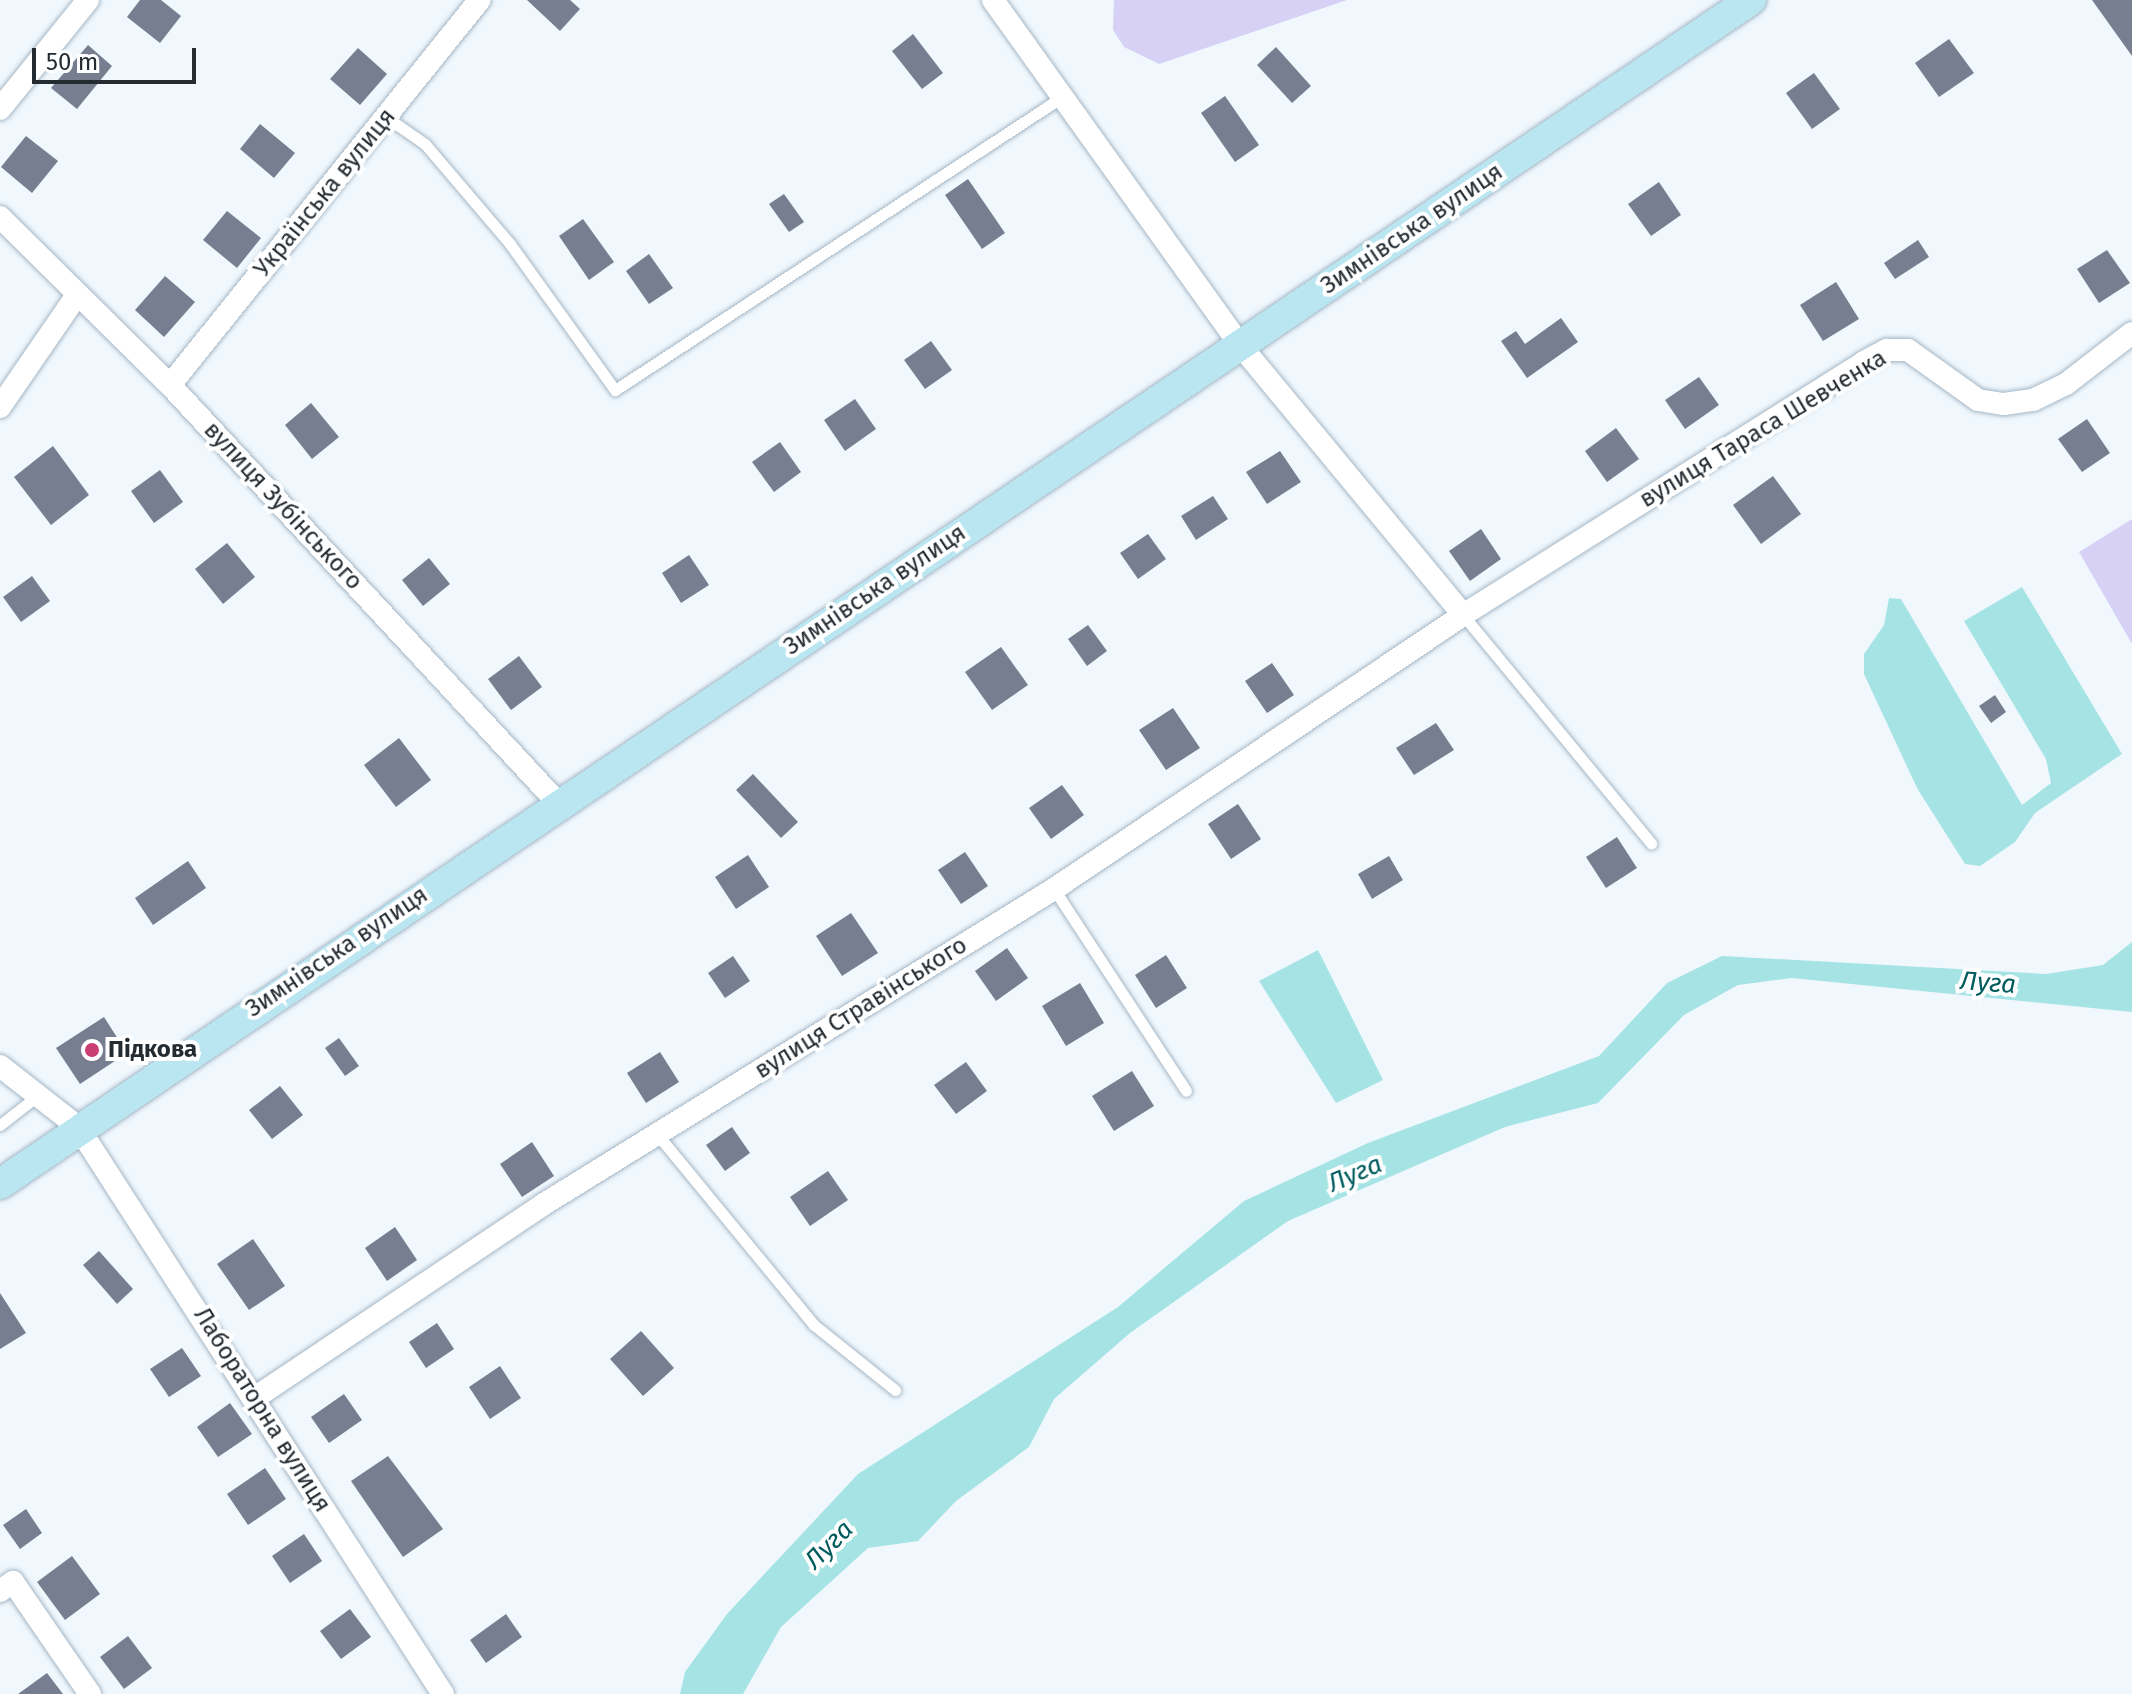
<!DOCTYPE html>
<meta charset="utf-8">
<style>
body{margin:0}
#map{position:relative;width:2132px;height:1694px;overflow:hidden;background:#f0f8fe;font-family:"Fira Sans",sans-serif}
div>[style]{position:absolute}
.green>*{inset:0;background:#d7d2f5}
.water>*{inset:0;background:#a6e3e4}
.building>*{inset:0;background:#767e90}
.roads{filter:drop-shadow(0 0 2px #a5b7c6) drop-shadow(0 0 2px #a5b7c6)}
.service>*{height:11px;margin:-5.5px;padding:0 5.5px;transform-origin:5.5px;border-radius:5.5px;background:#fff}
.minor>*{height:22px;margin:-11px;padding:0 11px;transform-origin:11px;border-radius:11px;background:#fff}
.secondary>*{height:30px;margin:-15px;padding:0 15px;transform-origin:15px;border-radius:15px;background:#b9e6f1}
.dots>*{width:22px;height:22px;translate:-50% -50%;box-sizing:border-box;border:4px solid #fff;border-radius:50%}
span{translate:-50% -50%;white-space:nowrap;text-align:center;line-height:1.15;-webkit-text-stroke:8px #fff;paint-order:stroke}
.street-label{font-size:24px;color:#242b31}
.poi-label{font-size:24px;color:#242b31;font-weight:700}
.left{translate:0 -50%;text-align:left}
.water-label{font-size:26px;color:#005b5d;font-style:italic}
.scale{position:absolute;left:32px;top:48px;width:164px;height:36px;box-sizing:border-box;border:4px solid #242b31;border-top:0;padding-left:10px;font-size:24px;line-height:28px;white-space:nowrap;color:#242b31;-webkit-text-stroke:6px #fff;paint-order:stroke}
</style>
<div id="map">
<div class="green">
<i style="clip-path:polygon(1114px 0,1347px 0,1159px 64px,1124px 47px,1113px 30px)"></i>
<i style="clip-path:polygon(2132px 519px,2132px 644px,2079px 552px)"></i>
</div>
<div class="water">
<i style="clip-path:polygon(2022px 587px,2122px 754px,2035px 813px,2015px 842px,1980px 866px,1965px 864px,1917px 788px,1864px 674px,1864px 654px,1884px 625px,1889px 598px,1901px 599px,2022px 805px,2051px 783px,2046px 759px,1964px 621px)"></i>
<i style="clip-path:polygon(2132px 942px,2132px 1012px,1792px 978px,1738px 985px,1684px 1015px,1598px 1103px,1505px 1127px,1288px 1221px,1130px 1333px,1054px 1399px,1029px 1447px,956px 1501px,918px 1541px,868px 1548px,781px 1627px,743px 1694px,680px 1694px,685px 1672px,727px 1614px,858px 1474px,1118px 1307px,1244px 1201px,1368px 1143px,1599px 1056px,1667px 983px,1722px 956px,2046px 974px,2103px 965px)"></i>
<i style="clip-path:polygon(1318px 950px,1383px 1080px,1336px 1103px,1259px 981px)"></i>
</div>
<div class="building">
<i style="clip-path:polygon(140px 0,161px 0,181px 16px,160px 43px,127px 17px)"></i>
<i style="clip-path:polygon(527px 0,570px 0,580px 9px,560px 31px)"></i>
<i style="clip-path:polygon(2092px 0,2132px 0,2132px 56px)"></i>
<i style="clip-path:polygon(913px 34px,943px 73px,922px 89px,892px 51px)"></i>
<i style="clip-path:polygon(1949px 39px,1974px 73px,1939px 97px,1915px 63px)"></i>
<i style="clip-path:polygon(88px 45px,112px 66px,77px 109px,51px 88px)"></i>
<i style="clip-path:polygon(1276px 47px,1311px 86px,1292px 103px,1257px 65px)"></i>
<i style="clip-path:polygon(358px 48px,387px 74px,360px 105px,330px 79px)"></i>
<i style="clip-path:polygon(1814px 73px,1840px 109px,1812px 129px,1786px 93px)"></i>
<i style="clip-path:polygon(1225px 96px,1259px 145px,1235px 162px,1201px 113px)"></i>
<i style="clip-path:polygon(260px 124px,295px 153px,274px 178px,240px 149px)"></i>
<i style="clip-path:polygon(26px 136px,58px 161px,32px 193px,1px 167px)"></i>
<i style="clip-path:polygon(968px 179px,1005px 233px,982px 249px,945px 195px)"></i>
<i style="clip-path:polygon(1659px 182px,1681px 215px,1651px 236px,1628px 204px)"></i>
<i style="clip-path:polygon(784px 194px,804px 222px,789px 232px,769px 204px)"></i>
<i style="clip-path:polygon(227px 211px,261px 238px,237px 268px,203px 240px)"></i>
<i style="clip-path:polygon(583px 219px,614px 262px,589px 280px,559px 236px)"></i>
<i style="clip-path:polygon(1918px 240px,1929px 257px,1895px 279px,1884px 263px)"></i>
<i style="clip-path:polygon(2107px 250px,2130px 283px,2099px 303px,2077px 269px)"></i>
<i style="clip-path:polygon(649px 254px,673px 288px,649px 304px,626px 271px)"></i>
<i style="clip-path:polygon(165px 276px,195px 302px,164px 337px,135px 310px)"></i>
<i style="clip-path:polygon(1836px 282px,1859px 319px,1823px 341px,1800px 305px)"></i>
<i style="clip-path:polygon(1561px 318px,1578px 342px,1527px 378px,1501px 341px,1516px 331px,1525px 344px)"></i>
<i style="clip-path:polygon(931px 341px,952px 370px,925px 389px,904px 360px)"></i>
<i style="clip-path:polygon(1699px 377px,1719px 405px,1685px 429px,1665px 400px)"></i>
<i style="clip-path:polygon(855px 399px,876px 429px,845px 451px,824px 420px)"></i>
<i style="clip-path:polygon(311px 403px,339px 437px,312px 459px,285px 425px)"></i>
<i style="clip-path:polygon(2087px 419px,2110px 453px,2082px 472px,2058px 439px)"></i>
<i style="clip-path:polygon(1616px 428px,1639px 459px,1607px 482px,1585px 451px)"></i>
<i style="clip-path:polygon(780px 442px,801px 472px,774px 492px,752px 462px)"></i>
<i style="clip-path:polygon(53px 446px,89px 495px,51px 525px,14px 477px)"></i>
<i style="clip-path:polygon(1280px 451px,1301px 482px,1267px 504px,1246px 472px)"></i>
<i style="clip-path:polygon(160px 470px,183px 502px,154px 523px,131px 491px)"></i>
<i style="clip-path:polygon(1773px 476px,1801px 514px,1761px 544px,1733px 505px)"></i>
<i style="clip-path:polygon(1213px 496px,1228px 519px,1196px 540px,1181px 516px)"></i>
<i style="clip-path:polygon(1481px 529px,1501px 559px,1470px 581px,1449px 551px)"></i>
<i style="clip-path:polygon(1148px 534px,1166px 559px,1138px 579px,1120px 553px)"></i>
<i style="clip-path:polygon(227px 543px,255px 577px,223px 604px,195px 569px)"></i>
<i style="clip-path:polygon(689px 555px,709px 585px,681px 603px,662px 573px)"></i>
<i style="clip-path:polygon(429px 558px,450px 584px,423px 606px,402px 580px)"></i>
<i style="clip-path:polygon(32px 576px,50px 601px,21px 622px,3px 597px)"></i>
<i style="clip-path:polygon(1088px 625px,1107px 651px,1087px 666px,1068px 639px)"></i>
<i style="clip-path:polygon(1001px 647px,1028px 685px,992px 710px,965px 672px)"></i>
<i style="clip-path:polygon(519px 656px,542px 687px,511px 710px,488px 679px)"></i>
<i style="clip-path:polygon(1272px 663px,1294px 695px,1267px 713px,1245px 681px)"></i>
<i style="clip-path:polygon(1995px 695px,2006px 712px,1991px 723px,1979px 706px)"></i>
<i style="clip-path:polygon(1173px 708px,1200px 748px,1166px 770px,1139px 730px)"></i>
<i style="clip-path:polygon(1436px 723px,1454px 750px,1414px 775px,1396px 748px)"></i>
<i style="clip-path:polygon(399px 738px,431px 780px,396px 807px,364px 765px)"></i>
<i style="clip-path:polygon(753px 774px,798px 822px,781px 838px,736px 790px)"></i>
<i style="clip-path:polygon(1062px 785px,1084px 815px,1051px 839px,1029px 808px)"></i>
<i style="clip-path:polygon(1238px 804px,1261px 839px,1231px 859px,1208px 824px)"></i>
<i style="clip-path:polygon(1617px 837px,1637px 868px,1606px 888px,1586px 857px)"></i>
<i style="clip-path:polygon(965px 852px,988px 886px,961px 904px,938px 870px)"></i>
<i style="clip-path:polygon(748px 855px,769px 887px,736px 909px,715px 877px)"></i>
<i style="clip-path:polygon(1389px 856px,1403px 880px,1372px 899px,1358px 874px)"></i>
<i style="clip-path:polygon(188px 861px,206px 888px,153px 925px,135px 898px)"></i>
<i style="clip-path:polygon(851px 913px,878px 953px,842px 976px,816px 936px)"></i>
<i style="clip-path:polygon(1007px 948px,1028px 978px,996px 1001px,975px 971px)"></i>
<i style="clip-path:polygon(1166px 955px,1187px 988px,1156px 1008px,1135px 975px)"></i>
<i style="clip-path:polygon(733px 956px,750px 981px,725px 998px,708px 973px)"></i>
<i style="clip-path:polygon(1080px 983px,1104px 1023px,1066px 1046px,1042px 1006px)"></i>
<i style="clip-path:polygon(104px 1017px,127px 1053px,80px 1084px,56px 1048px)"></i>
<i style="clip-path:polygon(339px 1038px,359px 1066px,345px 1076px,325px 1048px)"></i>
<i style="clip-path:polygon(660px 1052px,679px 1082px,646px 1103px,627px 1073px)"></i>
<i style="clip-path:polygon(966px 1062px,987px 1091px,956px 1114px,934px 1085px)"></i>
<i style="clip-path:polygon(1132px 1071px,1154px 1106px,1114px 1131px,1092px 1096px)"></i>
<i style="clip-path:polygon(280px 1086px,303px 1115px,272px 1139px,249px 1110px)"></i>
<i style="clip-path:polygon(732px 1127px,750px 1153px,725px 1171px,706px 1145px)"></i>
<i style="clip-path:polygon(532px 1142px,554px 1176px,522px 1197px,500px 1164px)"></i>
<i style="clip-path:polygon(828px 1171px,848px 1200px,810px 1226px,790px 1197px)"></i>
<i style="clip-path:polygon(395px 1227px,417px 1260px,387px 1281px,365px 1248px)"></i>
<i style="clip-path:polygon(253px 1239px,285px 1286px,249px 1310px,217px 1264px)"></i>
<i style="clip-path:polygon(99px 1251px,133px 1289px,117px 1304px,83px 1265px)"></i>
<i style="clip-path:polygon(0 1293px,26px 1333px,0 1349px)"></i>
<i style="clip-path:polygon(437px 1323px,454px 1349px,426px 1368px,409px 1342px)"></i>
<i style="clip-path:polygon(641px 1331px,674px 1368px,643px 1396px,610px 1359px)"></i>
<i style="clip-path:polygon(182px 1348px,201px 1376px,169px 1397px,150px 1369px)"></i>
<i style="clip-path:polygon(500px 1366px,521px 1398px,490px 1419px,469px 1387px)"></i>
<i style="clip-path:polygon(344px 1394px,362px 1420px,329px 1443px,311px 1417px)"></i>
<i style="clip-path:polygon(230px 1403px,252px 1434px,218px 1457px,197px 1427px)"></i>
<i style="clip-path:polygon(388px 1456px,443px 1529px,403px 1557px,351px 1481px)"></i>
<i style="clip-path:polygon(265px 1468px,286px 1499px,248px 1525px,227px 1494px)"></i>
<i style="clip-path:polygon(26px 1509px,42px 1533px,20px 1549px,3px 1525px)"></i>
<i style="clip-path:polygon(304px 1534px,322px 1561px,290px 1583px,272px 1556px)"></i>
<i style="clip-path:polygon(72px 1556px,100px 1594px,65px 1620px,37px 1582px)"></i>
<i style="clip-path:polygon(350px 1609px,371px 1637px,341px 1659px,320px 1631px)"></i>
<i style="clip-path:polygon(506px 1614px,522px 1637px,486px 1663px,470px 1640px)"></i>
<i style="clip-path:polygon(128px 1636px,152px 1668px,124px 1689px,100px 1657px)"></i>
<i style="clip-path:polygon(47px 1673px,63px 1694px,18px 1694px)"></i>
</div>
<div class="roads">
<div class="service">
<i style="left:386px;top:117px;width:47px;rotate:34.7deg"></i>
<i style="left:425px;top:144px;width:131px;rotate:49.6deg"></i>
<i style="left:510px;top:244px;width:180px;rotate:54.3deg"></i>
<i style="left:615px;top:390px;width:534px;rotate:-33.24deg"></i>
<i style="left:1463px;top:615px;width:296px;rotate:50.5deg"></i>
<i style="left:1054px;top:889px;width:241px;rotate:56.8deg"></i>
<i style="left:0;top:1125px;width:47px;rotate:-38.1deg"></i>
<i style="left:657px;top:1134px;width:247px;rotate:50.6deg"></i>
<i style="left:814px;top:1325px;width:104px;rotate:38.7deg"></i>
</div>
<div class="minor">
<i style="left:993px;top:0;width:424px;rotate:54.4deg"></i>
<i style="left:1240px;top:345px;width:350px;rotate:50.4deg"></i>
<i style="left:0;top:109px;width:140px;rotate:-51.1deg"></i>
<i style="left:0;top:217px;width:239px;rotate:44.7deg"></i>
<i style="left:170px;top:385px;width:570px;rotate:47.13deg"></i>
<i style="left:170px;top:385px;width:494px;rotate:-51.2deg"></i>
<i style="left:0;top:407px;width:132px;rotate:-55.5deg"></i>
<i style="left:0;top:1066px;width:99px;rotate:38deg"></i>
<i style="left:78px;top:1127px;width:674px;rotate:57.23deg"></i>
<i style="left:256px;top:1397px;width:347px;rotate:-33.8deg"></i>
<i style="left:544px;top:1204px;width:599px;rotate:-31.7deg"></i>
<i style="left:1054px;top:889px;width:492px;rotate:-33.8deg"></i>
<i style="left:1463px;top:615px;width:474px;rotate:-32.2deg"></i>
<i style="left:1864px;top:362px;width:26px;rotate:-28deg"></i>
<i style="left:1887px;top:350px;width:21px"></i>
<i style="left:1908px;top:350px;width:86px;rotate:35.5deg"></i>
<i style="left:1978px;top:400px;width:26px;rotate:9deg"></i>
<i style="left:2004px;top:404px;width:29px;rotate:-8deg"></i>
<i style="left:2033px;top:400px;width:37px;rotate:-26deg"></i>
<i style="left:2066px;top:384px;width:83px;rotate:-37.7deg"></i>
<i style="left:0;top:1591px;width:16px;rotate:-35deg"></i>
<i style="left:13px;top:1582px;width:136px;rotate:55.5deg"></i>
</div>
<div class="secondary">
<i style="left:0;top:1184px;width:2114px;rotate:-34.07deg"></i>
</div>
</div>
<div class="dots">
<i style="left:92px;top:1050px;background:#ca3e72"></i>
</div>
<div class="street-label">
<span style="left:325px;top:193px;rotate:-51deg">Українська вулиця</span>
<span style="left:1412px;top:229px;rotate:-34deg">Зимнівська вулиця</span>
<span style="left:1763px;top:429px;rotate:-31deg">вулиця Тараса Шевченка</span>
<span style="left:283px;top:506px;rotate:47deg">вулиця Зубінського</span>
<span style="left:875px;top:590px;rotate:-34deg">Зимнівська вулиця</span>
<span style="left:337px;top:952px;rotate:-34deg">Зимнівська вулиця</span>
<span style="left:861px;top:1008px;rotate:-32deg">вулиця Стравінського</span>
<span style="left:262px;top:1410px;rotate:58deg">Лабораторна вулиця</span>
</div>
<div class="poi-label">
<span class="left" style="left:108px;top:1050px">Підкова</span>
</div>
<div class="water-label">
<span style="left:1988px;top:983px;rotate:4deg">Луга</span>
<span style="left:1355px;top:1174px;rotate:-23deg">Луга</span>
<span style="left:829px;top:1545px;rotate:-45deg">Луга</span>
</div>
<div class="scale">50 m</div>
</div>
